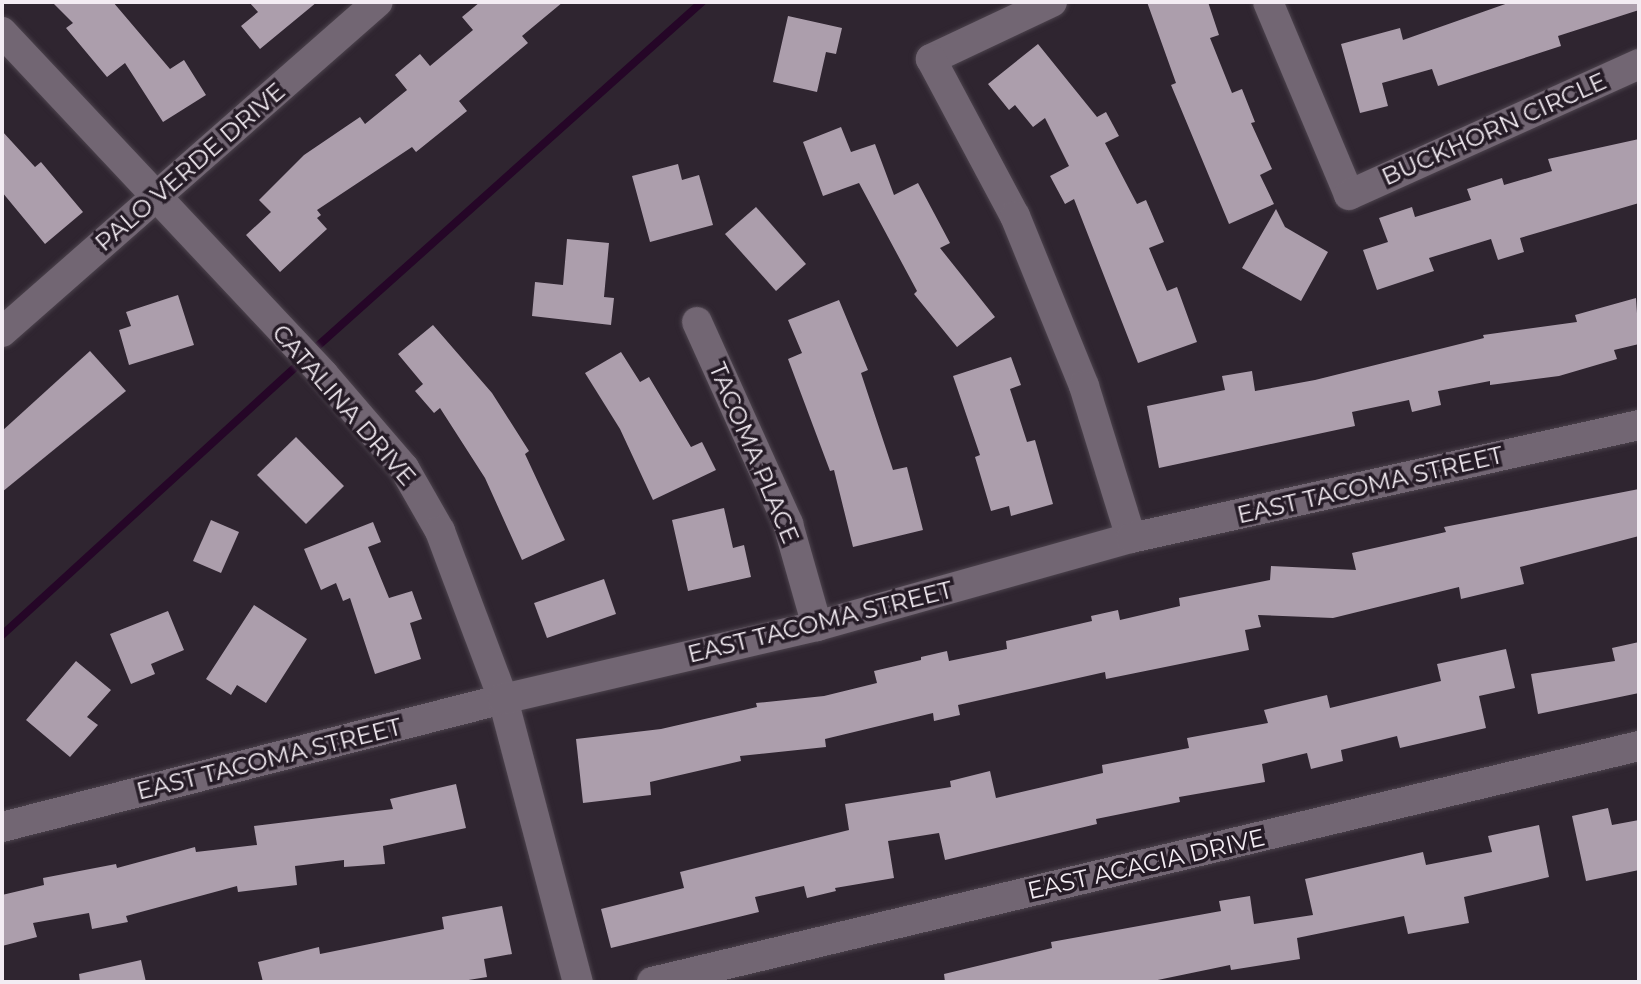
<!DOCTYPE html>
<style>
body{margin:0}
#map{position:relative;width:1641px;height:984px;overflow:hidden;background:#2f2530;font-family:Montserrat,sans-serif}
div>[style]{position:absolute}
.stream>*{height:8px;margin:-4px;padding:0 4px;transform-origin:4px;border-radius:4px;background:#250627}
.building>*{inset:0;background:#ac9eac}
.roads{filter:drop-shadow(0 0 2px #4c434d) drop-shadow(0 0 2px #4c434d)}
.minor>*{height:30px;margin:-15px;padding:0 15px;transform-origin:15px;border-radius:15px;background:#726673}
span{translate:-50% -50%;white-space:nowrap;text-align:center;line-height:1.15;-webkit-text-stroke:7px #251b26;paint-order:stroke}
.street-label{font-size:24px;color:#f3ecf3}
.frame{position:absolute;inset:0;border:4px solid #f3ecf3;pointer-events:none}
</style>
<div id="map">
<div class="stream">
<i style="left:311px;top:352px;width:525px;rotate:-41.83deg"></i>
<i style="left:2px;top:635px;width:406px;rotate:-42.4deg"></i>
</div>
<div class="building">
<i style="clip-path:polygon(52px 2px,113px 2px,170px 69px,184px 60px,206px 95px,163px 122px,125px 63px,107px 77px,66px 28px,73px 23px)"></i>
<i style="clip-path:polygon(249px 2px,317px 2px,260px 49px,241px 26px,258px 12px)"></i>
<i style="clip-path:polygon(480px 2px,563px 2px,522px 36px,528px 43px,459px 101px,467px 111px,416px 152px,412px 147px,317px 210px,321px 215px,317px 218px,327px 229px,280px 272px,246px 235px,271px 212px,259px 200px,304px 155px,360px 117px,365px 124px,407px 90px,395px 75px,420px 54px,430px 66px,473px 30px,462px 17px)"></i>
<i style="clip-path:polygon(1147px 2px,1208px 2px,1219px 35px,1210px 38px,1232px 93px,1242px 89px,1255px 122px,1251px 123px,1272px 169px,1260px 175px,1274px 204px,1229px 224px,1171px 85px,1176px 83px)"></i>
<i style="clip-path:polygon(1511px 2px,1639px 2px,1639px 10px,1558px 36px,1561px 46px,1438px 86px,1432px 69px,1382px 83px,1388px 106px,1360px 113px,1341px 44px,1400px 28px,1403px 40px)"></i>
<i style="clip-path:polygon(788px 16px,842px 28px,836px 54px,826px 52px,817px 92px,773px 82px)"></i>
<i style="clip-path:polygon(1038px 44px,1097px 117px,1106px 112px,1119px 136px,1105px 143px,1137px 204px,1146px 200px,1164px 242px,1149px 248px,1167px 291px,1177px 287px,1197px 342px,1138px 363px,1074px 199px,1065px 204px,1050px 176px,1069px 166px,1045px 118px,1033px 127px,1015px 105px,1009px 110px,988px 84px)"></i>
<i style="clip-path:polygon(841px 127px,851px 152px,875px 144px,894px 195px,918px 183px,950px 243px,940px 248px,995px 317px,957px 347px,914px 294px,917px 291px,859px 183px,823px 196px,803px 142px)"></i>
<i style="clip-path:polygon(2px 131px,35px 167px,41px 162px,83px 212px,45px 244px,2px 192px)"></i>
<i style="clip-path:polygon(1639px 139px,1639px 203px,1520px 238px,1524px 252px,1498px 260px,1491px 239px,1429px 258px,1434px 271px,1377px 290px,1363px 250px,1388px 242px,1379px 218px,1412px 207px,1415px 217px,1471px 200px,1467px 189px,1502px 178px,1504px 185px,1552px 171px,1548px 159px)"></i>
<i style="clip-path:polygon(678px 164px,682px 180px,699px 175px,713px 225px,650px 242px,632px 176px)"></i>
<i style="clip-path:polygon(756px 207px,806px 264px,776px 291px,725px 234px)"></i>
<i style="clip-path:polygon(1276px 209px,1285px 227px,1328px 252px,1301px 301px,1242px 268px)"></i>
<i style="clip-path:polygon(567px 239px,609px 243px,604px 297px,614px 298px,611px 325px,532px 316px,535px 282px,563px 285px)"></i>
<i style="clip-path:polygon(178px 295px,194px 345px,129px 365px,119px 330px,131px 326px,126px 312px)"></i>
<i style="clip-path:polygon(1636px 298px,1639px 344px,1614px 350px,1617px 359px,1559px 376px,1490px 385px,1490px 381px,1438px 391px,1441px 405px,1412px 412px,1409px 400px,1352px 412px,1355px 426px,1159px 468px,1147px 406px,1225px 390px,1222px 376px,1252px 371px,1255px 391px,1315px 380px,1484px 338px,1483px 335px,1577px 322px,1575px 315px)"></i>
<i style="clip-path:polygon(839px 300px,868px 370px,861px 373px,893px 470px,907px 467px,923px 530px,853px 547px,834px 470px,830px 471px,788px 359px,802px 353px,788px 320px)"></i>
<i style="clip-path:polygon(433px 325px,492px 393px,529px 451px,525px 454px,565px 540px,522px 560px,485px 478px,440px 408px,434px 413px,415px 391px,423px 384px,398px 354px)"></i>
<i style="clip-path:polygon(90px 351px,126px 391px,2px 492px,2px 431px)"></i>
<i style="clip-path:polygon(621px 352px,640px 382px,649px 377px,691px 447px,702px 442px,716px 470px,653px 500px,620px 429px,585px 373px)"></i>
<i style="clip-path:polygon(1011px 357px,1021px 385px,1010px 389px,1027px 442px,1035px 440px,1053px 504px,1011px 516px,1009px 506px,991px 511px,975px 457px,980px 455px,953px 376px)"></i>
<i style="clip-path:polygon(296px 437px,344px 486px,306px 524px,257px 475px)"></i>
<i style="clip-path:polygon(1639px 489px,1639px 536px,1520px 567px,1524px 584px,1461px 599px,1459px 587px,1333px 618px,1258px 615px,1261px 627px,1245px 630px,1249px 650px,1106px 679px,1105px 672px,958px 705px,960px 715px,934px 721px,933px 713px,825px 739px,826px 747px,740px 756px,741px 761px,650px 782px,651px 795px,583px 803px,576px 739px,661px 729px,757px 707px,756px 703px,824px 696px,877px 683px,874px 671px,921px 660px,921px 657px,947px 651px,949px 661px,1007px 649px,1006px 641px,1092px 621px,1091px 616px,1118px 610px,1120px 620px,1180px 606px,1179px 598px,1270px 580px,1271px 566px,1356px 570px,1352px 553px,1446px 532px,1444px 527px)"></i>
<i style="clip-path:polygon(724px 508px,733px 548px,744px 545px,751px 577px,688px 591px,672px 520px)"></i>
<i style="clip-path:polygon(211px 520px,239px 532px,221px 573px,193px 561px)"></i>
<i style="clip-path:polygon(373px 522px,381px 542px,368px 547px,389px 598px,412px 591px,422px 619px,410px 623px,421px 659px,375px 674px,350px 598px,343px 601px,336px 583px,321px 590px,304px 549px)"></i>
<i style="clip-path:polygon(604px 579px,616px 614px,547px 638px,534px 603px)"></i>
<i style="clip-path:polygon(254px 605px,307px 639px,266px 703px,237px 685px,231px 695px,206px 679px)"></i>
<i style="clip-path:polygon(168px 611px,184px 650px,151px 664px,155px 674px,131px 684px,110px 634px)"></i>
<i style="clip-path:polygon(1639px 642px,1639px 693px,1538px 714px,1531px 674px,1615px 661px,1612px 648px)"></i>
<i style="clip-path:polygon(1506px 649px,1515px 688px,1479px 696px,1486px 728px,1400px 748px,1397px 736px,1341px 750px,1343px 761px,1311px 769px,1307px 753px,1262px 764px,1265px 782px,1179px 797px,1180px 802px,1096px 819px,1097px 824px,945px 860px,939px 833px,888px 841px,894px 878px,835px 888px,836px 891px,807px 898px,804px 886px,755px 897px,759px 912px,611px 948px,601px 909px,684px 888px,680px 872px,849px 830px,845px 804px,951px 787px,950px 781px,990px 771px,996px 798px,1103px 773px,1102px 765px,1189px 748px,1187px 738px,1268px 723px,1264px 710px,1327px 695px,1330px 708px,1441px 681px,1437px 664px)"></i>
<i style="clip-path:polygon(76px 661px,111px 690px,87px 717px,98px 725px,70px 757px,26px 720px)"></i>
<i style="clip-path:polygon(456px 784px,466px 828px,383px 846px,385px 864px,344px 867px,344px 860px,295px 866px,297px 885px,238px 892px,237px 886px,126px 916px,128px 922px,92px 929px,89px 913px,33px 923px,37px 937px,2px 946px,2px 895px,44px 885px,43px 878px,116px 864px,117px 868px,195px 847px,196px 852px,257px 845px,254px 826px,393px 809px,390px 799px)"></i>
<i style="clip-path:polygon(1608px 808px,1612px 825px,1639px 820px,1639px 870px,1586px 881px,1572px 816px)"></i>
<i style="clip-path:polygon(1539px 825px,1549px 877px,1464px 897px,1469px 923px,1408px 934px,1404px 916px,1297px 938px,1300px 959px,1231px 970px,1230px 965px,1148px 982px,945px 982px,944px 974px,1052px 948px,1051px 942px,1221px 911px,1219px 901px,1250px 896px,1254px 924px,1313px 915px,1305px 879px,1423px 852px,1426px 865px,1492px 852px,1488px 836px)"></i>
<i style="clip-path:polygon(502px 906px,512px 954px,484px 959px,487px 977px,456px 982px,263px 982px,258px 962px,319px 947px,320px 954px,444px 929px,442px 917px)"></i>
<i style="clip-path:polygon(141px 960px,146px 982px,80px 982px,79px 974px)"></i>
</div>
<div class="roads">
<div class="minor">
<i style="left:1052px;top:2px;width:134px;rotate:154.8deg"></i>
<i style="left:931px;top:59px;width:178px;rotate:61.9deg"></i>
<i style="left:1015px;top:216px;width:183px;rotate:67.9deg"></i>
<i style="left:1084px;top:386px;width:159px;rotate:72.8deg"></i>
<i style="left:1268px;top:2px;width:209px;rotate:67.2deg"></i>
<i style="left:1349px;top:195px;width:318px;rotate:-24.3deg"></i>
<i style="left:2px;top:32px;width:470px;rotate:46.8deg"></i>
<i style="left:324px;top:375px;width:123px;rotate:49.3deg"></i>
<i style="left:404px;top:468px;width:73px;rotate:60.3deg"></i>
<i style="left:440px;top:531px;width:179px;rotate:69.4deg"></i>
<i style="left:503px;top:699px;width:293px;rotate:75.2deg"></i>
<i style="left:697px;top:322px;width:222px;rotate:65.7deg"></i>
<i style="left:788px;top:524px;width:106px;rotate:74.1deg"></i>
<i style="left:2px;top:332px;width:500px;rotate:-41.3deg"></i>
<i style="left:2px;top:827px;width:517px;rotate:-14.33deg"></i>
<i style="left:503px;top:699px;width:322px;rotate:-13.1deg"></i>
<i style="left:817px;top:626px;width:326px;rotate:-15.7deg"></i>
<i style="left:1131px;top:538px;width:520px;rotate:-12.54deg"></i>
<i style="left:652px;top:982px;width:1015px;rotate:-13.45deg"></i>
</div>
</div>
<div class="street-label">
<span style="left:1494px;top:129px;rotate:-24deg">BUCKHORN CIRCLE</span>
<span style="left:190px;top:167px;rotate:-41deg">PALO VERDE DRIVE</span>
<span style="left:344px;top:405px;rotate:49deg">CATALINA DRIVE</span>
<span style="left:754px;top:453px;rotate:67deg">TACOMA PLACE</span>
<span style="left:1370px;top:485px;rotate:-13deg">EAST TACOMA STREET</span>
<span style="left:820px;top:622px;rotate:-14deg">EAST TACOMA STREET</span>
<span style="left:269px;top:759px;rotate:-14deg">EAST TACOMA STREET</span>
<span style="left:1146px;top:864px;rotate:-13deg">EAST ACACIA DRIVE</span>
</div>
<div class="frame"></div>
</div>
